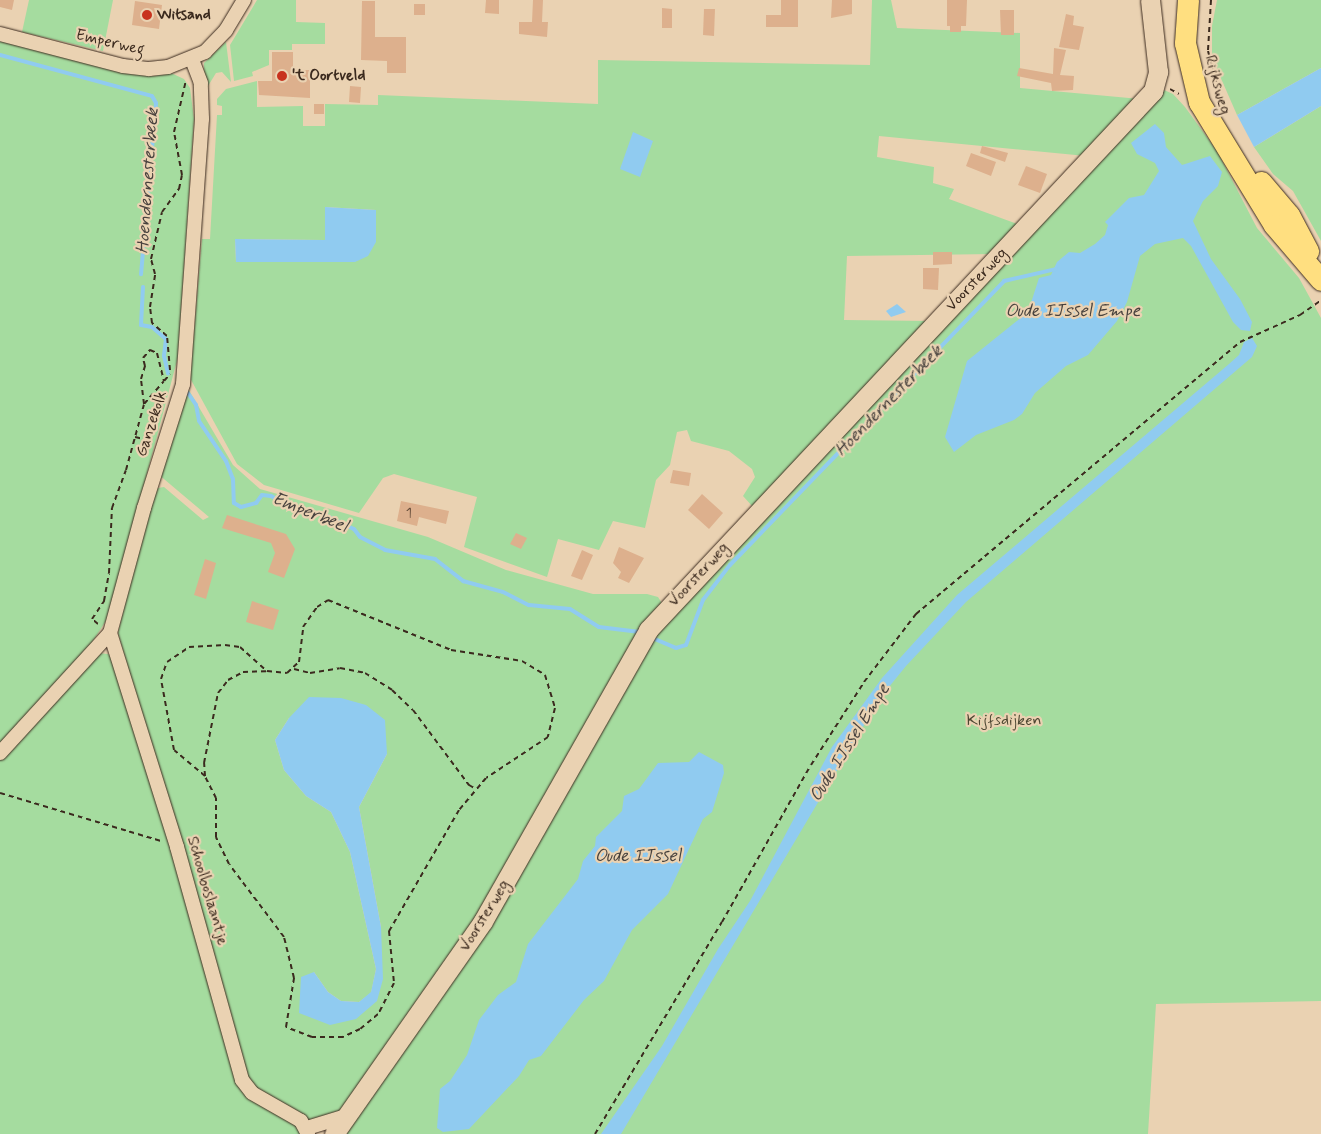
<!DOCTYPE html>
<style>
body{margin:0}
#map{position:relative;width:1321px;height:1134px;overflow:hidden;background:#ead2b2;font-family:Mynerve,sans-serif}
div>[style]{position:absolute}
.green>*{inset:0;background:#a5dc9f}
.water>*{inset:0;background:#90cbf0}
.stream>*{height:4px;margin:-2px;padding:0 2px;transform-origin:2px;border-radius:2px;background:#90cbf0}
.building>*{inset:0;background:#ddb08d}
.path>*{height:2px;margin-top:-1px;transform-origin:0;background:repeating-linear-gradient(90deg,#3b2a1e 0 5px,transparent 0 9px)}
.roads{filter:drop-shadow(0 0 1px #3b2a1e) drop-shadow(0 0 1px #3b2a1e)}
.street>*{height:14px;margin:-7px;padding:0 7px;transform-origin:7px;border-radius:7px;background:#ead2b2}
.secondary>*{height:19px;margin:-9.5px;padding:0 9.5px;transform-origin:9.5px;border-radius:9.5px;background:#ead2b2}
.primary>*{height:21px;margin:-10.5px;padding:0 10.5px;transform-origin:10.5px;border-radius:10.5px;background:#ffdf80}
.dots>*{width:14px;height:14px;translate:-50% -50%;box-sizing:border-box;border:2px solid #ead2b2;border-radius:50%}
span{translate:-50% -50%;white-space:nowrap;text-align:center;line-height:1.15;-webkit-text-stroke:4.5px #ead2b2;paint-order:stroke}
.number-label{font-size:14px;color:#644c3a}
.number-label span{-webkit-text-stroke-width:0}
.poi-label{font-size:16px;color:#3b2a1e;font-weight:700}
.left{translate:0 -50%;text-align:left}
.street-label{font-size:16px;color:#3b2a1e}
.park-label{font-size:16px;color:#4b4531}
.water-label{font-size:18px;color:#48423e;font-style:italic}
</style>
<div id="map">
<div class="green">
<i style="clip-path:polygon(29px 0,113px 0,103px 51px,22px 32px)"></i>
<i style="clip-path:polygon(257px 0,296px 0,296px 22px,325px 23px,325px 44px,292px 44px,292px 50px,269px 50px,269px 65px,252px 72px,253px 76px,234px 81px,230px 45px)"></i>
<i style="clip-path:polygon(evenodd,872px 0,891px 0,897px 28px,1020px 33px,1020px 88px,1140px 99px,1086px 156px,879px 136px,877px 157px,934px 167px,933px 183px,954px 189px,949px 199px,1020px 225px,994px 254px,847px 256px,844px 320px,930px 321px,753px 507px,743px 496px,755px 477px,752px 469px,729px 451px,691px 441px,687px 430px,677px 432px,670px 465px,656px 480px,645px 528px,613px 521px,599px 550px,558px 539px,547px 577px,464px 547px,477px 497px,394px 474px,383px 478px,359px 513px,264px 485px,237px 464px,190px 378px,202px 239px,210px 239px,217px 115px,222px 115px,222px 106px,217px 105px,217px 99px,226px 89px,257px 81px,257px 107px,303px 106px,303px 126px,325px 126px,325px 104px,378px 105px,378px 95px,598px 104px,598px 60px,870px 65px,872px 0,325px 207px,376px 210px,355px 262px,236px 262px,235px 239px,325px 240px,325px 207px)"></i>
<i style="clip-path:polygon(1217px 0,1321px 0,1321px 68px,1237px 115px,1212px 58px,1212px 26px)"></i>
<i style="clip-path:polygon(0 41px,124px 72px,153px 76px,171px 73px,184px 79px,190px 88px,194px 119px,178px 357px,109px 616px,91px 644px,0 746px)"></i>
<i style="clip-path:polygon(226px 42px,231px 82px,222px 72px,216px 73px,208px 86px,204px 83px,204px 63px)"></i>
<i style="clip-path:polygon(1164px 90px,1173px 94px,1185px 107px,1217px 151px,1257px 228px,1299px 278px,1321px 318px,1321px 1001px,1156px 1004px,1148px 1134px,337px 1134px,408px 1037px,651px 633px,1141px 111px)"></i>
<i style="clip-path:polygon(1321px 106px,1321px 241px,1293px 191px,1273px 174px,1254px 147px)"></i>
<i style="clip-path:polygon(evenodd,187px 387px,233px 465px,260px 489px,428px 537px,506px 570px,593px 594px,647px 594px,658px 597px,663px 605px,516px 857px,348px 1107px,312px 1122px,249px 1086px,118px 633px,152px 489px,164px 487px,203px 520px,209px 517px,158px 474px,187px 387px,289px 718px,387px 754px,359px 807px,381px 927px,377px 1001px,300px 1012px,314px 972px,328px 992px,341px 1001px,359px 1002px,371px 993px,376px 969px,350px 852px,331px 812px,306px 796px,284px 770px,275px 740px,289px 718px)"></i>
<i style="clip-path:polygon(97px 653px,108px 654px,115px 660px,240px 1080px,295px 1120px,304px 1134px,0 1134px,0 759px)"></i>
</div>
<div class="water">
<i style="clip-path:polygon(1321px 68px,1321px 106px,1254px 147px,1237px 115px)"></i>
<i style="clip-path:polygon(1155px 124px,1164px 133px,1166px 147px,1182px 165px,1210px 156px,1222px 172px,1218px 186px,1203px 201px,1193px 221px,1211px 259px,1240px 299px,1252px 322px,1250px 331px,1241px 330px,1233px 322px,1191px 246px,1183px 238px,1155px 244px,1140px 256px,1127px 302px,1117px 321px,1088px 355px,1066px 366px,1035px 393px,1022px 414px,1014px 420px,976px 435px,954px 452px,945px 437px,967px 361px,1028px 312px,1039px 278px,1051px 275px,1057px 262px,1069px 252px,1080px 253px,1095px 244px,1105px 235px,1108px 225px,1105px 222px,1129px 198px,1144px 195px,1159px 171px,1155px 163px,1137px 154px,1131px 143px)"></i>
<i style="clip-path:polygon(633px 132px,653px 141px,640px 177px,620px 169px)"></i>
<i style="clip-path:polygon(325px 207px,376px 210px,376px 242px,368px 256px,355px 262px,236px 262px,235px 239px,325px 240px)"></i>
<i style="clip-path:polygon(897px 304px,906px 312px,891px 317px,886px 311px)"></i>
<i style="clip-path:polygon(1252px 338px,1257px 346px,1252px 357px,966px 602px,906px 666px,880px 698px,621px 1134px,601px 1134px,662px 1046px,718px 949px,750px 901px,832px 747px,882px 678px,957px 595px,1229px 364px,1239px 355px,1244px 342px)"></i>
<i style="clip-path:polygon(309px 697px,341px 698px,366px 705px,385px 720px,387px 754px,359px 807px,381px 927px,383px 979px,377px 1001px,356px 1019px,330px 1025px,299px 1013px,301px 977px,314px 972px,328px 992px,341px 1001px,359px 1002px,371px 992px,376px 969px,350px 852px,331px 812px,306px 796px,284px 770px,275px 740px,289px 718px)"></i>
<i style="clip-path:polygon(699px 752px,723px 765px,724px 773px,712px 812px,703px 819px,668px 894px,632px 930px,604px 981px,584px 1000px,541px 1056px,529px 1060px,519px 1076px,469px 1129px,443px 1132px,437px 1128px,440px 1089px,450px 1081px,467px 1055px,479px 1020px,498px 995px,516px 982px,528px 944px,578px 879px,583px 861px,595px 846px,596px 837px,622px 811px,624px 796px,639px 789px,658px 763px,689px 762px)"></i>
</div>
<div class="stream">
<i style="left:0;top:55px;width:157px;rotate:15.1deg"></i>
<i style="left:152px;top:96px;width:8px;rotate:60deg"></i>
<i style="left:156px;top:103px;width:172px;rotate:95deg"></i>
<i style="left:143px;top:287px;width:38px;rotate:93deg"></i>
<i style="left:141px;top:325px;width:11px;rotate:10deg"></i>
<i style="left:152px;top:327px;width:18px;rotate:41deg"></i>
<i style="left:166px;top:339px;width:17px;rotate:97deg"></i>
<i style="left:164px;top:356px;width:18px;rotate:77deg"></i>
<i style="left:188px;top:393px;width:14px;rotate:56deg"></i>
<i style="left:196px;top:405px;width:16px;rotate:79deg"></i>
<i style="left:199px;top:421px;width:48px;rotate:56deg"></i>
<i style="left:226px;top:461px;width:19px;rotate:69deg"></i>
<i style="left:233px;top:479px;width:24px;rotate:88deg"></i>
<i style="left:234px;top:503px;width:8px;rotate:30deg"></i>
<i style="left:241px;top:507px;width:16px;rotate:-15deg"></i>
<i style="left:256px;top:503px;width:10px;rotate:-53deg"></i>
<i style="left:262px;top:495px;width:9px;rotate:6deg"></i>
<i style="left:271px;top:496px;width:25px;rotate:29deg"></i>
<i style="left:293px;top:508px;width:33px;rotate:12deg"></i>
<i style="left:325px;top:515px;width:32px;rotate:26deg"></i>
<i style="left:354px;top:529px;width:10px;rotate:53deg"></i>
<i style="left:360px;top:537px;width:28px;rotate:27deg"></i>
<i style="left:385px;top:550px;width:51px;rotate:10.2deg"></i>
<i style="left:435px;top:559px;width:36px;rotate:38deg"></i>
<i style="left:463px;top:581px;width:41px;rotate:15.4deg"></i>
<i style="left:503px;top:592px;width:29px;rotate:27deg"></i>
<i style="left:529px;top:605px;width:41px;rotate:5.6deg"></i>
<i style="left:570px;top:609px;width:34px;rotate:32deg"></i>
<i style="left:599px;top:627px;width:41px;rotate:7deg"></i>
<i style="left:650px;top:637px;width:28px;rotate:23deg"></i>
<i style="left:676px;top:648px;width:10px;rotate:-17deg"></i>
<i style="left:686px;top:645px;width:48px;rotate:-69.3deg"></i>
<i style="left:703px;top:600px;width:44px;rotate:-52.4deg"></i>
<i style="left:730px;top:565px;width:395px;rotate:-46deg"></i>
<i style="left:1004px;top:281px;width:53px;rotate:-13deg"></i>
</div>
<div class="building">
<i style="clip-path:polygon(0 0,14px 0,12px 10px,0 7px)"></i>
<i style="clip-path:polygon(486px 0,499px 0,499px 14px,485px 13px)"></i>
<i style="clip-path:polygon(533px 0,543px 0,542px 22px,548px 22px,547px 37px,519px 34px,519px 22px,532px 22px)"></i>
<i style="clip-path:polygon(781px 0,798px 0,798px 27px,766px 27px,766px 15px,781px 15px)"></i>
<i style="clip-path:polygon(832px 0,852px 0,852px 14px,831px 18px)"></i>
<i style="clip-path:polygon(947px 0,967px 0,966px 26px,961px 26px,961px 32px,950px 32px,950px 26px,947px 26px)"></i>
<i style="clip-path:polygon(135px 1px,162px 5px,159px 29px,132px 25px)"></i>
<i style="clip-path:polygon(362px 1px,375px 1px,375px 37px,406px 37px,406px 73px,387px 73px,387px 61px,361px 60px)"></i>
<i style="clip-path:polygon(414px 4px,425px 4px,425px 15px,414px 15px)"></i>
<i style="clip-path:polygon(662px 8px,672px 9px,672px 28px,662px 28px)"></i>
<i style="clip-path:polygon(704px 9px,715px 9px,714px 36px,703px 35px)"></i>
<i style="clip-path:polygon(1000px 10px,1014px 10px,1014px 35px,1001px 35px)"></i>
<i style="clip-path:polygon(1066px 14px,1074px 16px,1073px 25px,1084px 27px,1079px 50px,1059px 47px)"></i>
<i style="clip-path:polygon(1054px 48px,1066px 50px,1060px 75px,1074px 76px,1073px 90px,1052px 91px,1051px 83px,1017px 76px,1019px 68px,1053px 74px)"></i>
<i style="clip-path:polygon(272px 52px,293px 52px,293px 70px,310px 70px,310px 98px,259px 95px,258px 81px,272px 81px)"></i>
<i style="clip-path:polygon(350px 86px,361px 87px,360px 103px,349px 102px)"></i>
<i style="clip-path:polygon(314px 104px,324px 104px,324px 114px,314px 114px)"></i>
<i style="clip-path:polygon(982px 146px,1008px 153px,1005px 162px,980px 153px)"></i>
<i style="clip-path:polygon(971px 153px,996px 162px,991px 176px,966px 166px)"></i>
<i style="clip-path:polygon(1026px 166px,1047px 174px,1040px 193px,1018px 185px)"></i>
<i style="clip-path:polygon(933px 252px,952px 252px,952px 264px,933px 265px)"></i>
<i style="clip-path:polygon(923px 268px,939px 268px,938px 290px,923px 289px)"></i>
<i style="clip-path:polygon(673px 470px,691px 473px,689px 486px,670px 483px)"></i>
<i style="clip-path:polygon(702px 494px,723px 513px,709px 529px,688px 510px)"></i>
<i style="clip-path:polygon(401px 501px,449px 511px,446px 524px,419px 517px,417px 526px,397px 521px)"></i>
<i style="clip-path:polygon(227px 515px,286px 534px,295px 549px,284px 578px,268px 572px,275px 553px,271px 543px,222px 528px)"></i>
<i style="clip-path:polygon(516px 533px,527px 538px,521px 549px,510px 544px)"></i>
<i style="clip-path:polygon(619px 547px,644px 558px,629px 583px,618px 578px,621px 572px,613px 563px)"></i>
<i style="clip-path:polygon(582px 550px,593px 555px,582px 580px,571px 576px)"></i>
<i style="clip-path:polygon(205px 559px,216px 563px,206px 599px,194px 595px)"></i>
<i style="clip-path:polygon(252px 601px,279px 610px,273px 630px,246px 622px)"></i>
</div>
<div class="path">
<i style="left:1211px;top:0;width:51px;rotate:93.4deg"></i>
<i style="left:1208px;top:51px;width:58px;rotate:75deg"></i>
<i style="left:1170px;top:89px;width:10px;rotate:29deg"></i>
<i style="left:170px;top:370px;width:34px;rotate:-95deg"></i>
<i style="left:167px;top:336px;width:20px;rotate:-139deg"></i>
<i style="left:152px;top:323px;width:16px;rotate:-97deg"></i>
<i style="left:150px;top:307px;width:33px;rotate:-81deg"></i>
<i style="left:155px;top:274px;width:16px;rotate:-105deg"></i>
<i style="left:151px;top:259px;width:48px;rotate:-76.8deg"></i>
<i style="left:162px;top:212px;width:29px;rotate:-54deg"></i>
<i style="left:179px;top:189px;width:14px;rotate:-78deg"></i>
<i style="left:182px;top:175px;width:44px;rotate:-100.5deg"></i>
<i style="left:174px;top:132px;width:53px;rotate:-77deg"></i>
<i style="left:144px;top:404px;width:30px;rotate:-49deg"></i>
<i style="left:135px;top:437px;width:17px;rotate:13deg"></i>
<i style="left:98px;top:624px;width:8px;rotate:-140deg"></i>
<i style="left:92px;top:619px;width:22px;rotate:-56deg"></i>
<i style="left:104px;top:601px;width:28px;rotate:-80deg"></i>
<i style="left:109px;top:573px;width:65px;rotate:-87.4deg"></i>
<i style="left:112px;top:508px;width:40px;rotate:-69.8deg"></i>
<i style="left:126px;top:470px;width:68px;rotate:-74.7deg"></i>
<i style="left:144px;top:404px;width:25px;rotate:-97deg"></i>
<i style="left:141px;top:379px;width:14px;rotate:-73deg"></i>
<i style="left:145px;top:366px;width:8px;rotate:-104deg"></i>
<i style="left:143px;top:358px;width:11px;rotate:-49deg"></i>
<i style="left:150px;top:350px;width:8px;rotate:23deg"></i>
<i style="left:157px;top:353px;width:29px;rotate:76deg"></i>
<i style="left:164px;top:381px;width:9px;rotate:-49deg"></i>
<i style="left:294px;top:669px;width:16px;rotate:14deg"></i>
<i style="left:310px;top:673px;width:30px;rotate:-9deg"></i>
<i style="left:340px;top:668px;width:25px;rotate:11deg"></i>
<i style="left:365px;top:673px;width:32px;rotate:32deg"></i>
<i style="left:392px;top:690px;width:29px;rotate:44deg"></i>
<i style="left:413px;top:710px;width:94px;rotate:53.3deg"></i>
<i style="left:469px;top:785px;width:8px;rotate:30deg"></i>
<i style="left:205px;top:776px;width:40px;rotate:-140deg"></i>
<i style="left:174px;top:750px;width:72px;rotate:-100.4deg"></i>
<i style="left:161px;top:679px;width:18px;rotate:-71deg"></i>
<i style="left:167px;top:662px;width:27px;rotate:-34deg"></i>
<i style="left:189px;top:647px;width:36px;rotate:-3deg"></i>
<i style="left:225px;top:645px;width:15px;rotate:8deg"></i>
<i style="left:240px;top:647px;width:36px;rotate:42deg"></i>
<i style="left:267px;top:671px;width:20px;rotate:6deg"></i>
<i style="left:287px;top:673px;width:16px;rotate:-43deg"></i>
<i style="left:299px;top:662px;width:35px;rotate:-83deg"></i>
<i style="left:303px;top:627px;width:24px;rotate:-55deg"></i>
<i style="left:317px;top:607px;width:13px;rotate:-32deg"></i>
<i style="left:328px;top:600px;width:133px;rotate:22.1deg"></i>
<i style="left:451px;top:650px;width:72px;rotate:8.8deg"></i>
<i style="left:522px;top:661px;width:27px;rotate:31deg"></i>
<i style="left:545px;top:675px;width:34px;rotate:73deg"></i>
<i style="left:555px;top:708px;width:30px;rotate:104deg"></i>
<i style="left:548px;top:737px;width:74px;rotate:146.5deg"></i>
<i style="left:486px;top:778px;width:42px;rotate:130.2deg"></i>
<i style="left:459px;top:810px;width:140px;rotate:120deg"></i>
<i style="left:389px;top:931px;width:52px;rotate:84.5deg"></i>
<i style="left:394px;top:983px;width:35px;rotate:117deg"></i>
<i style="left:378px;top:1014px;width:23px;rotate:140deg"></i>
<i style="left:360px;top:1029px;width:19px;rotate:155deg"></i>
<i style="left:343px;top:1037px;width:31px;rotate:180deg"></i>
<i style="left:312px;top:1037px;width:28px;rotate:-159deg"></i>
<i style="left:286px;top:1027px;width:50px;rotate:-80.7deg"></i>
<i style="left:294px;top:978px;width:42px;rotate:-103.7deg"></i>
<i style="left:284px;top:937px;width:91px;rotate:-127deg"></i>
<i style="left:229px;top:864px;width:30px;rotate:-116deg"></i>
<i style="left:216px;top:837px;width:39px;rotate:-90deg"></i>
<i style="left:216px;top:798px;width:25px;rotate:-117deg"></i>
<i style="left:205px;top:776px;width:13px;rotate:-94deg"></i>
<i style="left:204px;top:763px;width:71px;rotate:-78.7deg"></i>
<i style="left:218px;top:693px;width:16px;rotate:-52deg"></i>
<i style="left:228px;top:680px;width:17px;rotate:-28deg"></i>
<i style="left:243px;top:672px;width:24px;rotate:-2deg"></i>
<i style="left:0;top:793px;width:168px;rotate:16.6deg"></i>
<i style="left:595px;top:1134px;width:247px;rotate:-59.1deg"></i>
<i style="left:722px;top:922px;width:180px;rotate:-60.5deg"></i>
<i style="left:811px;top:765px;width:98px;rotate:-57.4deg"></i>
<i style="left:864px;top:682px;width:86px;rotate:-52.6deg"></i>
<i style="left:916px;top:614px;width:423px;rotate:-40deg"></i>
<i style="left:1240px;top:342px;width:66px;rotate:-24.2deg"></i>
<i style="left:1300px;top:315px;width:24px;rotate:-35deg"></i>
</div>
<div class="roads">
<div class="street">
<i style="left:0;top:34px;width:127px;rotate:14.6deg"></i>
<i style="left:123px;top:66px;width:26px;rotate:7deg"></i>
<i style="left:149px;top:69px;width:19px;rotate:-6deg"></i>
<i style="left:168px;top:67px;width:40px;rotate:-22deg"></i>
<i style="left:205px;top:52px;width:30px;rotate:-46deg"></i>
<i style="left:226px;top:30px;width:35px;rotate:-59deg"></i>
<i style="left:110px;top:633px;width:224px;rotate:72.6deg"></i>
<i style="left:177px;top:847px;width:242px;rotate:74.4deg"></i>
<i style="left:242px;top:1080px;width:16px;rotate:52deg"></i>
<i style="left:252px;top:1093px;width:56px;rotate:29.7deg"></i>
<i style="left:301px;top:1121px;width:15px;rotate:62deg"></i>
<i style="left:0;top:753px;width:163px;rotate:-47.5deg"></i>
<i style="left:110px;top:633px;width:130px;rotate:-74.8deg"></i>
<i style="left:144px;top:508px;width:130px;rotate:-72.5deg"></i>
<i style="left:183px;top:384px;width:266px;rotate:-85.9deg"></i>
<i style="left:202px;top:119px;width:36px;rotate:-92deg"></i>
<i style="left:201px;top:83px;width:25px;rotate:-111deg"></i>
<i style="left:307px;top:1128px;width:41px;rotate:-17.1deg"></i>
</div>
<div class="secondary">
<i style="left:334px;top:1134px;width:260px;rotate:-55deg"></i>
<i style="left:483px;top:921px;width:335px;rotate:-60.4deg"></i>
<i style="left:648px;top:630px;width:739px;rotate:-46.87deg"></i>
<i style="left:1153px;top:91px;width:20px;rotate:-75deg"></i>
<i style="left:1158px;top:72px;width:72px;rotate:-96.3deg"></i>
</div>
<div class="primary">
<i style="left:1188px;top:0;width:43px;rotate:94deg"></i>
<i style="left:1185px;top:43px;width:61px;rotate:76.7deg"></i>
<i style="left:1199px;top:102px;width:144px;rotate:58.6deg"></i>
<i style="left:1274px;top:225px;width:72px;rotate:49.5deg"></i>
<i style="left:1261px;top:182px;width:43px;rotate:49.7deg"></i>
<i style="left:1289px;top:215px;width:41px;rotate:62.2deg"></i>
</div>
</div>
<div class="dots">
<i style="left:147px;top:15px;background:#c8321e"></i>
<i style="left:282px;top:76px;background:#c8321e"></i>
</div>
<div class="number-label">
<span style="left:409px;top:513px">1</span>
</div>
<div class="poi-label">
<span class="left" style="left:157px;top:15px">Witsand</span>
<span class="left" style="left:292px;top:76px">'t Oortveld</span>
</div>
<div class="street-label">
<span style="left:110px;top:43px;rotate:13deg">Emperweg</span>
<span style="left:1217px;top:85px;rotate:75deg">Rijksweg</span>
<span style="left:977px;top:280px;rotate:-46deg">Voorsterweg</span>
<span style="left:152px;top:424px;rotate:-72deg">Ganzekolk</span>
<span style="left:699px;top:575px;rotate:-47deg">Voorsterweg</span>
<span style="left:207px;top:891px;rotate:74deg">Schoolboslaantje</span>
<span style="left:485px;top:916px;rotate:-58deg">Voorsterweg</span>
</div>
<div class="park-label">
<span style="left:1004px;top:721px">Kijfsdijken</span>
</div>
<div class="water-label">
<span style="left:148px;top:181px;rotate:-86deg">Hoendernesterbeek</span>
<span style="left:1073px;top:311px">Oude IJssel Empe</span>
<span style="left:889px;top:401px;rotate:-46deg">Hoendernesterbeek</span>
<span style="left:310px;top:513px;rotate:22deg">Emperbeel</span>
<span style="left:850px;top:743px;rotate:-58deg">Oude IJssel Empe</span>
<span style="left:638px;top:856px">Oude IJssel</span>
</div>
</div>
